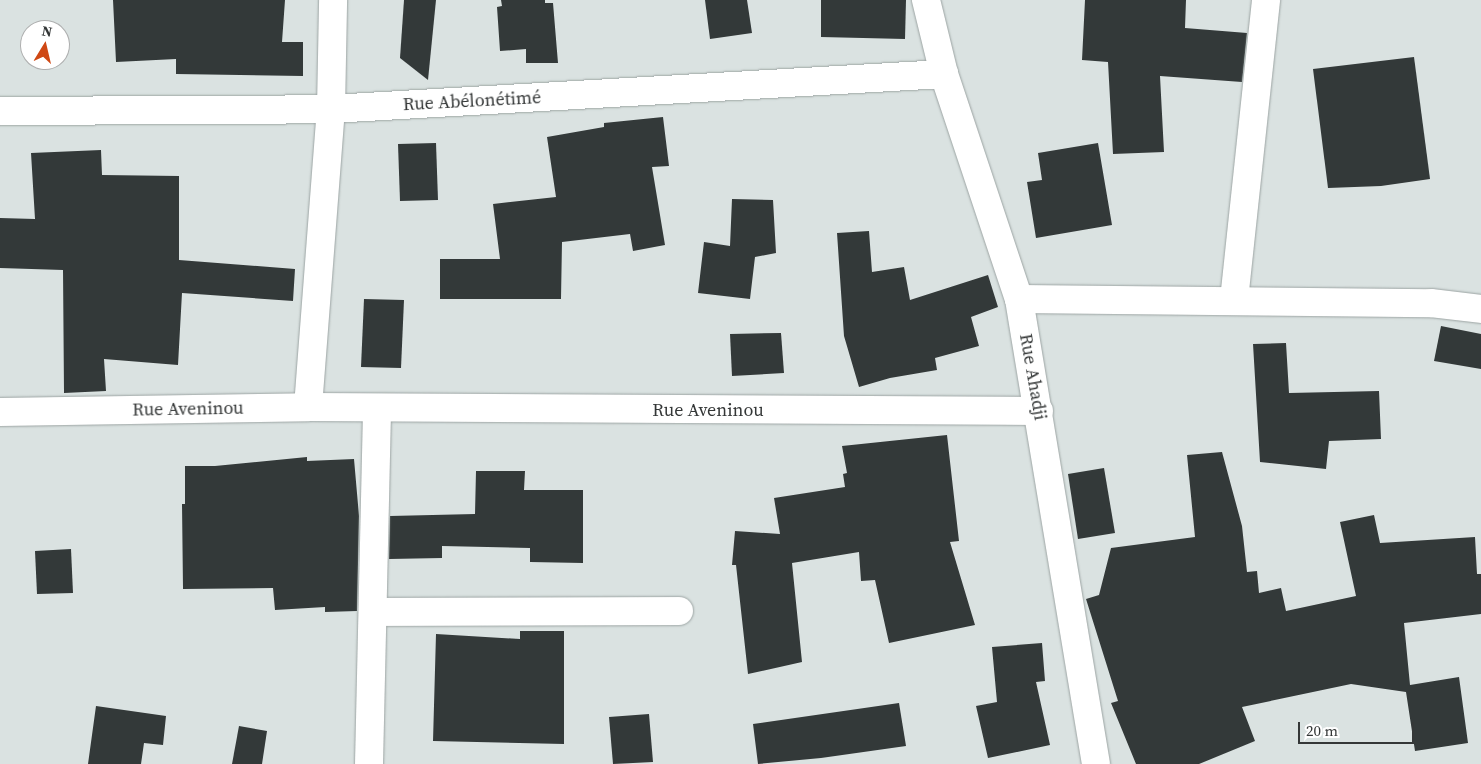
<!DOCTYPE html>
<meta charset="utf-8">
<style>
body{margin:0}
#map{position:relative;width:1481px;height:764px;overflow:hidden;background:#dae2e1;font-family:"Source Serif 4",serif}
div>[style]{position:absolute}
.building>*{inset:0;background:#333939}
.roads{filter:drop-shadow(0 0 1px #9ca4a3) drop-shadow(0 0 1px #9ca4a3)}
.minor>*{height:28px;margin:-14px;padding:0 14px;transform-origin:14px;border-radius:14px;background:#fff}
span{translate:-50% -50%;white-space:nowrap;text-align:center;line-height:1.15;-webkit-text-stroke:5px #fff;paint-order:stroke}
.street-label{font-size:18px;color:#343737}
.north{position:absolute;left:20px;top:20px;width:50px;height:50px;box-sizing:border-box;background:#fff;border:1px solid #aeafaf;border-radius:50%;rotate:9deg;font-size:14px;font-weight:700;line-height:20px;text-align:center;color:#343737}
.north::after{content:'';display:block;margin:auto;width:18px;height:22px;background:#cf4814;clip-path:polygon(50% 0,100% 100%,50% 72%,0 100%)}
.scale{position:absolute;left:1298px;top:722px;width:116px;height:22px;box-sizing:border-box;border:2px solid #343737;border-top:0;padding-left:6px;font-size:15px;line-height:18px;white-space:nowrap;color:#343737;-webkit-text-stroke:4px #fff;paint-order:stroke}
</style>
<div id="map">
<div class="building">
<i style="clip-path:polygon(113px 0,285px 0,282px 42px,303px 42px,303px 76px,176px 74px,176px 59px,116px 62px)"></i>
<i style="clip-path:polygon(404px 0,436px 0,428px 80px,400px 58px)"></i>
<i style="clip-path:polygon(501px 0,545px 0,545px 3px,553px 3px,558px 63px,526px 63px,526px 49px,500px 51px,497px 7px,502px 6px)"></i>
<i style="clip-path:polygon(705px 0,747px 0,752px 33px,710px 39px)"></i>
<i style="clip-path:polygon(821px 0,906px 0,905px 39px,821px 37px)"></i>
<i style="clip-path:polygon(1085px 0,1186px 0,1185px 28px,1247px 33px,1242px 82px,1160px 76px,1164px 152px,1113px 154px,1108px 62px,1082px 60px)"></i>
<i style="clip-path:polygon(1414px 57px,1430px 179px,1381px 186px,1328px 188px,1313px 69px)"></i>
<i style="clip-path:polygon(663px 117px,669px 166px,652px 167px,665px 245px,633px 251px,630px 234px,562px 242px,561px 299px,440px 299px,440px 259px,500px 259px,493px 204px,556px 197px,547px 137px,604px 127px,604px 123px)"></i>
<i style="clip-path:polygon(436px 143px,438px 200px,400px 201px,398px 144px)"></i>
<i style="clip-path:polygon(1098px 143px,1112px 225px,1036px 238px,1027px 182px,1042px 180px,1038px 153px)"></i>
<i style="clip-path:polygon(101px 150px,102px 175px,179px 176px,179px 260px,295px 269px,293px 301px,182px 293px,178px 365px,104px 359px,106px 391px,64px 393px,63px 270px,0 268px,0 218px,35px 219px,31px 153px)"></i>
<i style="clip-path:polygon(732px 199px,773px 200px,776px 253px,755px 257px,750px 299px,698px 293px,704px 242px,730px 246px)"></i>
<i style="clip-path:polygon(869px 231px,872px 272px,904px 267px,910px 300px,988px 275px,998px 307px,971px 317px,979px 346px,935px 358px,937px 370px,890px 378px,859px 387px,844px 336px,837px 233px)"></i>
<i style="clip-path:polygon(364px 299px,404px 300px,401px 368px,361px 367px)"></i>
<i style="clip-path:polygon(1441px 326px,1481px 334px,1481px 369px,1434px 361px)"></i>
<i style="clip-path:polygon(781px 333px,784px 373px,732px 376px,730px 334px)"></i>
<i style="clip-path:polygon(1286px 343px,1289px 393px,1379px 391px,1381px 439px,1329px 441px,1326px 469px,1260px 462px,1253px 344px)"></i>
<i style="clip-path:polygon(947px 435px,959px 541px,950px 542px,975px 625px,889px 643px,875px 580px,861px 581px,859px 552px,792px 563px,802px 662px,748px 674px,736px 565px,732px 565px,735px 531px,780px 534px,774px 498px,845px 487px,843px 474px,847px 473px,842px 446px)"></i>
<i style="clip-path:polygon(1222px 452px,1242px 526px,1247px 572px,1257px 571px,1259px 593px,1281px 588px,1286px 611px,1356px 596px,1340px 522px,1374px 515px,1380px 543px,1475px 537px,1477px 574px,1481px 574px,1481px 614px,1404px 623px,1410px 685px,1459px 677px,1468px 743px,1415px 751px,1406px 692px,1351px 684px,1242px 707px,1255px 741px,1199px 764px,1136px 764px,1111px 703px,1118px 701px,1086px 599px,1099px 595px,1111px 548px,1195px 537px,1187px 455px)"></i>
<i style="clip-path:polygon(307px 457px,307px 461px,354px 459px,359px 516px,357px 611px,325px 612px,325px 607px,275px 610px,273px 588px,183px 589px,182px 504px,185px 504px,185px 466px,215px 466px)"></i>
<i style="clip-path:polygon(1104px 468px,1115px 533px,1078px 539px,1068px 474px)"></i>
<i style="clip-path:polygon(476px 471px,525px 471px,524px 490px,583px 490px,583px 563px,530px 562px,530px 548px,442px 546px,442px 558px,389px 559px,390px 516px,475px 514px)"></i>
<i style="clip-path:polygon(71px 549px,73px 593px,37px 594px,35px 551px)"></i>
<i style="clip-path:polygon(520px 631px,564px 631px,564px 744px,433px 741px,436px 634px,520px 639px)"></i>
<i style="clip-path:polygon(1042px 643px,1045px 681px,1036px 682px,1050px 745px,988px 758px,976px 706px,997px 702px,992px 647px)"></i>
<i style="clip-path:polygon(899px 703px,906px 746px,821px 758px,758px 764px,753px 724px)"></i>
<i style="clip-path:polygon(96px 706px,166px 716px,163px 745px,144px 743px,141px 764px,88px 764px)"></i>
<i style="clip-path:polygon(649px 714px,653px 762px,613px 764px,609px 717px)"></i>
<i style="clip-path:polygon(239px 726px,267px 731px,262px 764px,232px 764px)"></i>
</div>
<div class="roads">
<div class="minor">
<i style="left:926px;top:0;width:76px;rotate:76.3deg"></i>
<i style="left:944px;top:74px;width:237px;rotate:71.6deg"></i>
<i style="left:1019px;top:299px;width:471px;rotate:80.6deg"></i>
<i style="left:0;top:111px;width:331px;rotate:-0.3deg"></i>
<i style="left:331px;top:109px;width:614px;rotate:-3.27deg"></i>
<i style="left:1019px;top:299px;width:412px;rotate:0.6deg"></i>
<i style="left:1431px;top:303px;width:50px;rotate:6.8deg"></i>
<i style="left:1234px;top:300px;width:302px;rotate:-83.9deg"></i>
<i style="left:308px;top:407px;width:299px;rotate:-85.6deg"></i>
<i style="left:331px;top:109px;width:109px;rotate:-88.9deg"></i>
<i style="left:0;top:412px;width:308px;rotate:-0.9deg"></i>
<i style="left:308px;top:407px;width:731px;rotate:0.31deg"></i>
<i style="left:373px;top:612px;width:306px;rotate:-0.2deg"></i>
<i style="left:369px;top:764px;width:356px;rotate:-88.7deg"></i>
</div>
</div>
<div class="street-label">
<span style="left:472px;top:101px;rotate:-3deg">Rue Abélonétimé</span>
<span style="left:1033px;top:377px;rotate:80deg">Rue Ahadji</span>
<span style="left:188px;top:409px;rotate:-1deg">Rue Aveninou</span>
<span style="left:708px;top:410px">Rue Aveninou</span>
</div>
<div class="north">N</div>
<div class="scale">20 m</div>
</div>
